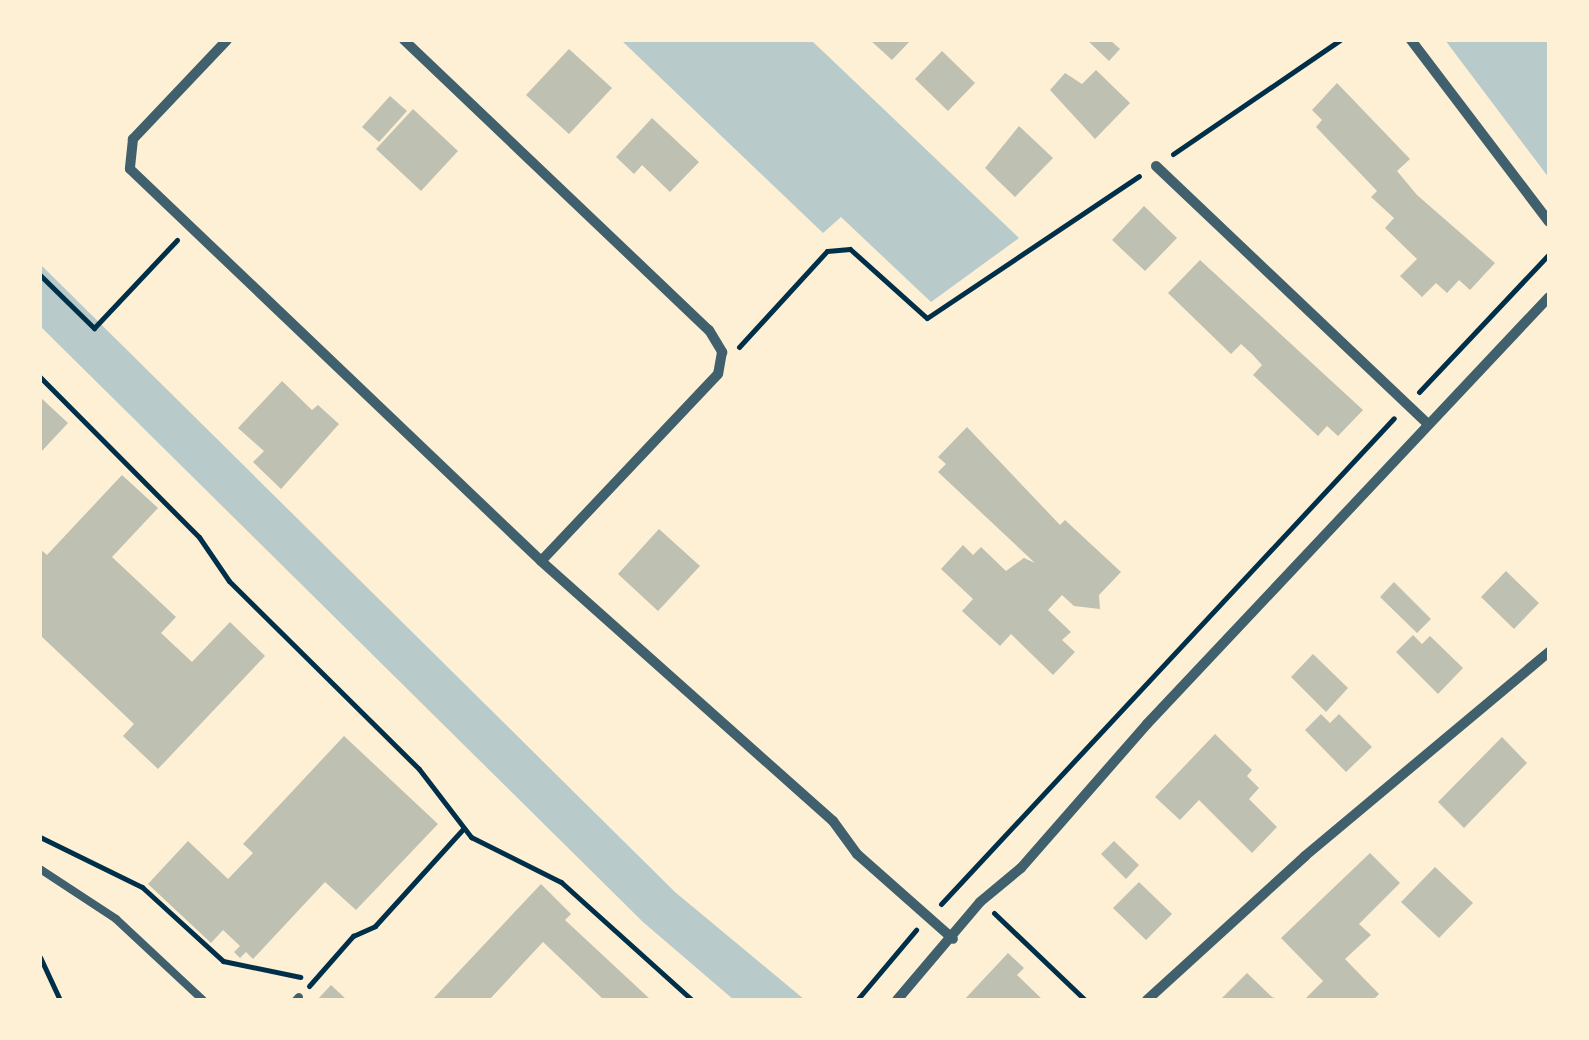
<!DOCTYPE html>
<style>
body{margin:0}
#map{position:relative;width:1589px;height:1040px;overflow:hidden;background:#fdf0d5;font-family:Quicksand,sans-serif}
div>[style]{position:absolute}
.green>*{inset:0;background:#b9caca}
.building>*{inset:0;background:#bec0b2}
.path>*{height:5px;margin:-2.5px;padding:0 2.5px;transform-origin:2.5px;border-radius:2.5px;background:#003049}
.service>*{height:8px;margin:-4px;padding:0 4px;transform-origin:4px;border-radius:4px;background:#3f606c}
.minor>*{height:10px;margin:-5px;padding:0 5px;transform-origin:5px;border-radius:5px;background:#3f606c}
span{translate:-50% -50%;white-space:nowrap;text-align:center;line-height:1.15;-webkit-text-stroke:9px #fdf0d5;paint-order:stroke}
.frame{position:absolute;inset:0;border:42px solid #fdf0d5;pointer-events:none}
</style>
<div id="map">
<div class="green">
<i style="clip-path:polygon(621px 40px,811px 40px,1019px 238px,931px 302px,841px 217px,823px 233px)"></i>
<i style="clip-path:polygon(1445px 40px,1549px 40px,1549px 178px)"></i>
<i style="clip-path:polygon(40px 264px,675px 892px,805px 1000px,734px 1000px,643px 922px,40px 326px)"></i>
</div>
<div class="building">
<i style="clip-path:polygon(870px 40px,911px 40px,892px 60px)"></i>
<i style="clip-path:polygon(1087px 40px,1110px 40px,1120px 49px,1109px 61px)"></i>
<i style="clip-path:polygon(569px 49px,612px 88px,569px 134px,526px 95px)"></i>
<i style="clip-path:polygon(942px 51px,975px 83px,948px 111px,915px 79px)"></i>
<i style="clip-path:polygon(1096px 70px,1130px 103px,1095px 139px,1050px 90px,1065px 73px,1082px 84px)"></i>
<i style="clip-path:polygon(1337px 83px,1410px 159px,1397px 171px,1417px 195px,1495px 263px,1470px 290px,1459px 280px,1447px 293px,1436px 283px,1422px 297px,1400px 276px,1417px 259px,1385px 228px,1394px 218px,1371px 197px,1377px 191px,1316px 127px,1322px 120px,1312px 110px)"></i>
<i style="clip-path:polygon(390px 96px,407px 111px,379px 142px,362px 127px)"></i>
<i style="clip-path:polygon(413px 109px,458px 151px,421px 191px,376px 149px)"></i>
<i style="clip-path:polygon(652px 118px,699px 162px,670px 192px,642px 165px,634px 174px,616px 157px)"></i>
<i style="clip-path:polygon(1019px 126px,1053px 158px,1015px 197px,985px 168px)"></i>
<i style="clip-path:polygon(1144px 206px,1177px 238px,1145px 271px,1112px 240px)"></i>
<i style="clip-path:polygon(1200px 260px,1363px 410px,1338px 436px,1327px 426px,1318px 436px,1253px 375px,1262px 365px,1252px 354px,1241px 344px,1231px 354px,1168px 293px)"></i>
<i style="clip-path:polygon(282px 381px,312px 410px,318px 405px,339px 424px,281px 489px,253px 462px,264px 451px,238px 428px)"></i>
<i style="clip-path:polygon(40px 397px,68px 423px,40px 453px)"></i>
<i style="clip-path:polygon(967px 427px,1060px 525px,1065px 520px,1121px 572px,1099px 595px,1100px 609px,1074px 606px,1062px 595px,1048px 610px,1071px 632px,1062px 640px,1075px 652px,1053px 675px,1011px 634px,1000px 646px,962px 611px,973px 599px,941px 569px,963px 545px,973px 555px,981px 547px,1006px 571px,1024px 558px,1035px 563px,938px 472px,946px 464px,938px 457px)"></i>
<i style="clip-path:polygon(122px 475px,158px 508px,112px 557px,176px 617px,161px 633px,192px 662px,230px 622px,265px 656px,158px 769px,123px 736px,134px 724px,40px 635px,40px 549px,47px 555px)"></i>
<i style="clip-path:polygon(659px 529px,700px 566px,658px 611px,618px 574px)"></i>
<i style="clip-path:polygon(1506px 571px,1539px 603px,1514px 629px,1481px 597px)"></i>
<i style="clip-path:polygon(1394px 582px,1431px 619px,1417px 633px,1380px 597px)"></i>
<i style="clip-path:polygon(1413px 635px,1422px 644px,1430px 636px,1463px 668px,1438px 694px,1396px 652px)"></i>
<i style="clip-path:polygon(1313px 654px,1348px 688px,1326px 712px,1291px 677px)"></i>
<i style="clip-path:polygon(1321px 714px,1330px 723px,1339px 714px,1372px 747px,1346px 772px,1305px 730px)"></i>
<i style="clip-path:polygon(1215px 734px,1252px 770px,1247px 776px,1259px 788px,1249px 799px,1277px 827px,1252px 853px,1199px 800px,1180px 820px,1155px 797px)"></i>
<i style="clip-path:polygon(344px 736px,438px 824px,356px 910px,325px 882px,253px 959px,246px 952px,240px 958px,234px 952px,240px 946px,223px 930px,211px 943px,148px 884px,188px 841px,228px 879px,253px 853px,243px 844px)"></i>
<i style="clip-path:polygon(1502px 737px,1527px 763px,1464px 828px,1438px 802px)"></i>
<i style="clip-path:polygon(1114px 841px,1139px 865px,1126px 879px,1101px 854px)"></i>
<i style="clip-path:polygon(1370px 853px,1400px 883px,1359px 924px,1371px 935px,1345px 959px,1379px 994px,1373px 1000px,1304px 1000px,1323px 981px,1281px 938px)"></i>
<i style="clip-path:polygon(1435px 867px,1473px 903px,1439px 938px,1401px 902px)"></i>
<i style="clip-path:polygon(1139px 882px,1172px 914px,1146px 940px,1113px 908px)"></i>
<i style="clip-path:polygon(541px 884px,571px 914px,565px 920px,651px 1000px,604px 1000px,543px 942px,489px 1000px,432px 1000px)"></i>
<i style="clip-path:polygon(1008px 953px,1024px 968px,1017px 975px,1043px 1000px,964px 1000px)"></i>
<i style="clip-path:polygon(1247px 973px,1272px 997px,1282px 1000px,1220px 1000px)"></i>
<i style="clip-path:polygon(331px 985px,347px 1000px,317px 1000px)"></i>
</div>
<div class="path">
<i style="left:1173px;top:154px;width:202px;rotate:-34.3deg"></i>
<i style="left:40px;top:275px;width:76px;rotate:44.5deg"></i>
<i style="left:94px;top:328px;width:121px;rotate:-46.7deg"></i>
<i style="left:739px;top:347px;width:130px;rotate:-47.5deg"></i>
<i style="left:827px;top:251px;width:23px;rotate:-5deg"></i>
<i style="left:850px;top:249px;width:103px;rotate:41.9deg"></i>
<i style="left:927px;top:318px;width:255px;rotate:-33.8deg"></i>
<i style="left:40px;top:377px;width:226px;rotate:45.2deg"></i>
<i style="left:199px;top:537px;width:53px;rotate:55.7deg"></i>
<i style="left:229px;top:581px;width:267px;rotate:44.7deg"></i>
<i style="left:419px;top:769px;width:86px;rotate:52.6deg"></i>
<i style="left:471px;top:837px;width:101px;rotate:26.6deg"></i>
<i style="left:561px;top:882px;width:176px;rotate:42deg"></i>
<i style="left:1419px;top:392px;width:190px;rotate:-46.7deg"></i>
<i style="left:40px;top:837px;width:114px;rotate:26.1deg"></i>
<i style="left:142px;top:887px;width:110px;rotate:42.4deg"></i>
<i style="left:223px;top:961px;width:79px;rotate:11.7deg"></i>
<i style="left:941px;top:904px;width:664px;rotate:-47.01deg"></i>
<i style="left:994px;top:913px;width:126px;rotate:43.7deg"></i>
<i style="left:40px;top:957px;width:47px;rotate:65.1deg"></i>
<i style="left:309px;top:986px;width:67px;rotate:-48.7deg"></i>
<i style="left:353px;top:936px;width:24px;rotate:-24deg"></i>
<i style="left:375px;top:926px;width:131px;rotate:-47.8deg"></i>
<i style="left:857px;top:1000px;width:92px;rotate:-49.9deg"></i>
</div>
<div class="service">
<i style="left:40px;top:869px;width:91px;rotate:33.3deg"></i>
<i style="left:116px;top:919px;width:119px;rotate:43deg"></i>
<i style="left:296px;top:1000px;width:4px;rotate:-45deg"></i>
</div>
<div class="minor">
<i style="left:227px;top:40px;width:137px;rotate:133.5deg"></i>
<i style="left:133px;top:139px;width:30px;rotate:96deg"></i>
<i style="left:130px;top:169px;width:568px;rotate:43.64deg"></i>
<i style="left:541px;top:561px;width:391px;rotate:41.7deg"></i>
<i style="left:833px;top:821px;width:41px;rotate:54deg"></i>
<i style="left:857px;top:854px;width:128px;rotate:41.5deg"></i>
<i style="left:404px;top:40px;width:421px;rotate:43.6deg"></i>
<i style="left:709px;top:330px;width:26px;rotate:59deg"></i>
<i style="left:722px;top:352px;width:22px;rotate:100deg"></i>
<i style="left:718px;top:374px;width:257px;rotate:133.4deg"></i>
<i style="left:1411px;top:40px;width:228px;rotate:52.8deg"></i>
<i style="left:1156px;top:166px;width:375px;rotate:43.5deg"></i>
<i style="left:897px;top:1000px;width:128px;rotate:-49.7deg"></i>
<i style="left:980px;top:902px;width:53px;rotate:-39.7deg"></i>
<i style="left:1021px;top:868px;width:191px;rotate:-48.8deg"></i>
<i style="left:1147px;top:724px;width:586px;rotate:-46.73deg"></i>
<i style="left:1147px;top:1000px;width:214px;rotate:-42.3deg"></i>
<i style="left:1305px;top:856px;width:318px;rotate:-39.9deg"></i>
</div>
<div class="frame"></div>
</div>
